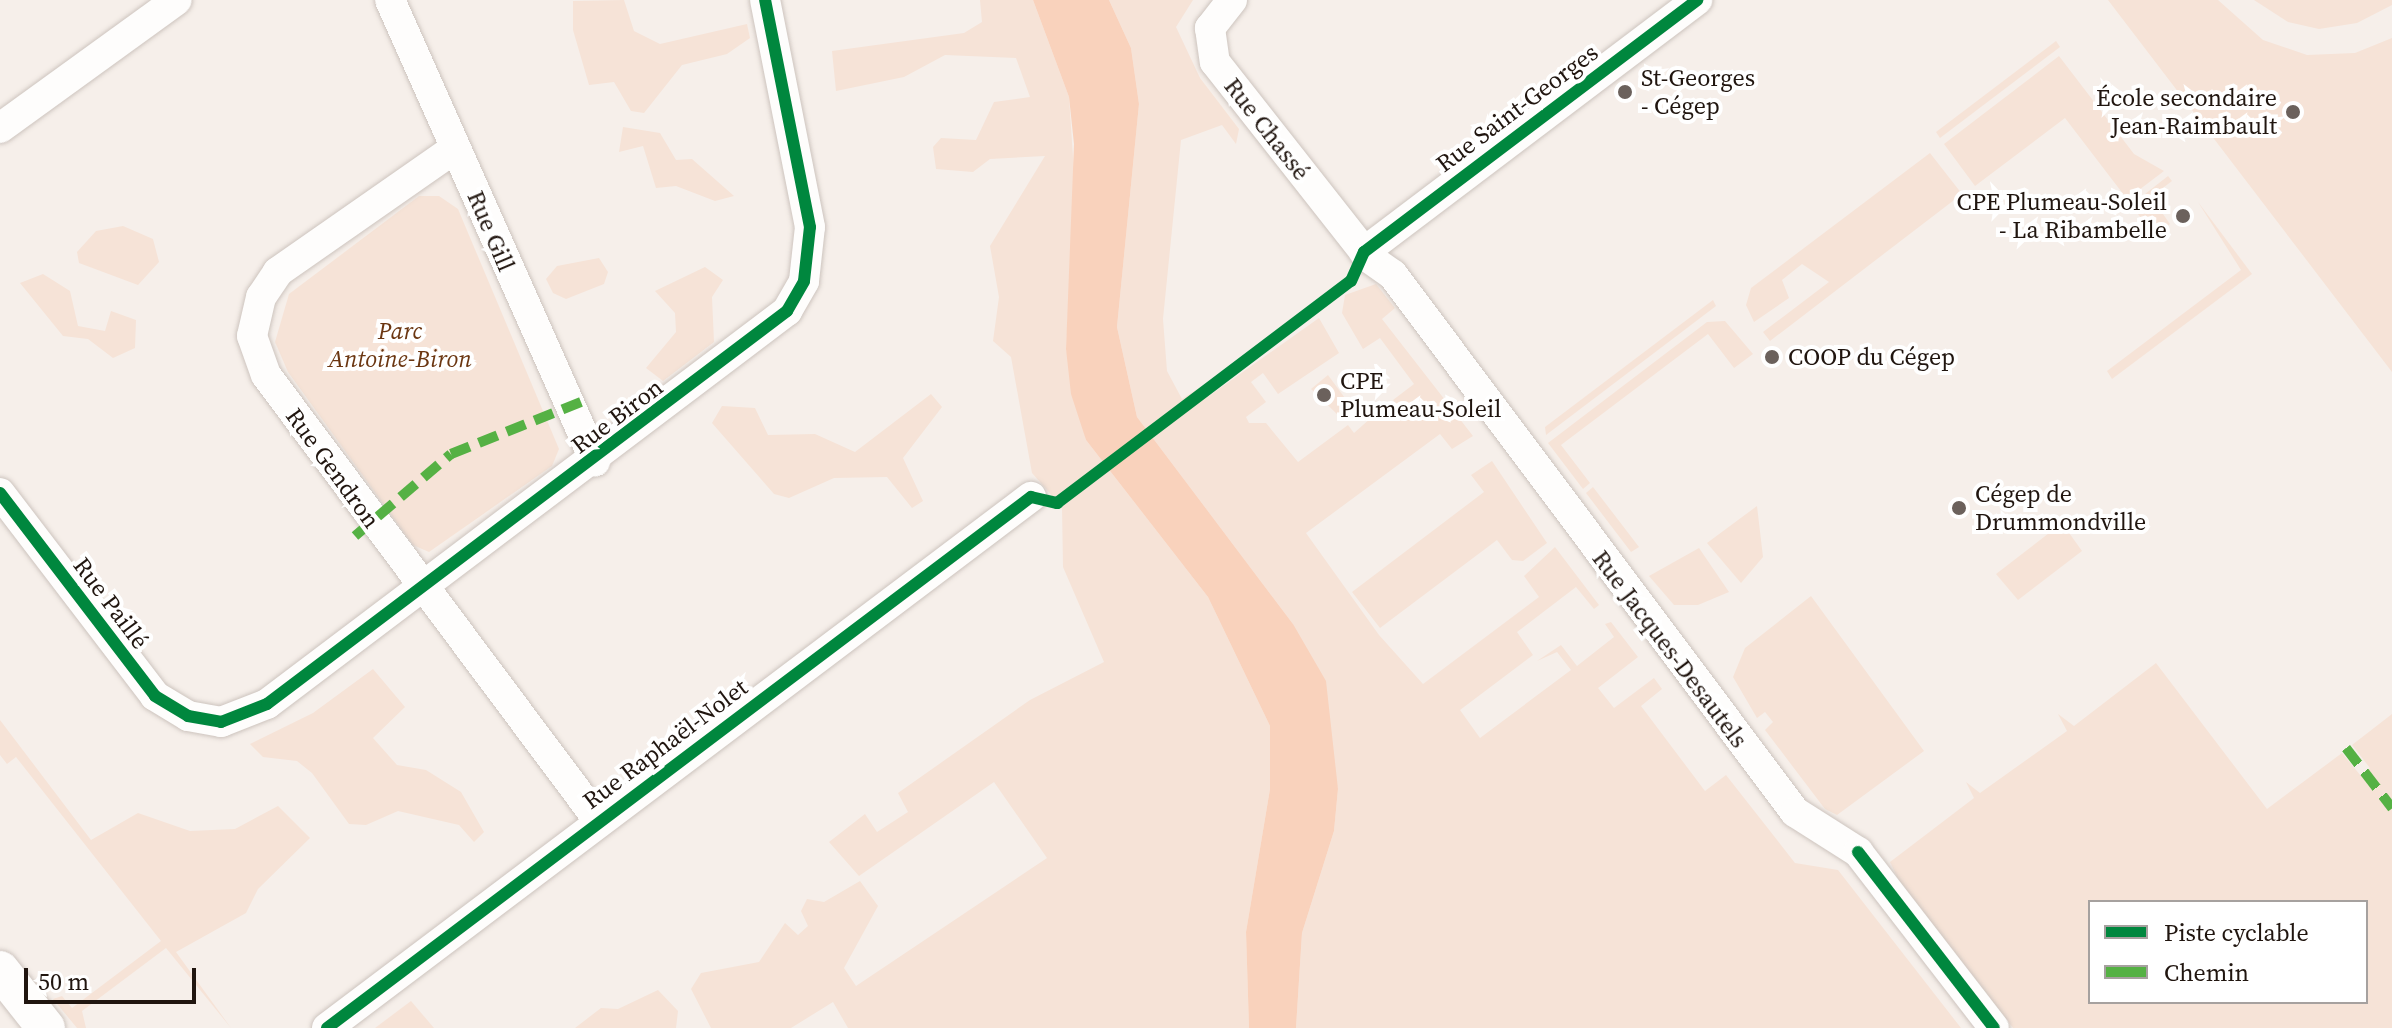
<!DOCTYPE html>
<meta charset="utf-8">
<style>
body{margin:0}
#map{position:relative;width:2392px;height:1028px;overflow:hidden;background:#f6efea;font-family:"Source Serif 4",serif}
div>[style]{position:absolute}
.green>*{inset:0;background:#f6e3d7}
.water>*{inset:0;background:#f9d2bc}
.roads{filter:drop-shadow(0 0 2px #cdc4be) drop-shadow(0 0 2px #cdc4be)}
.minor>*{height:30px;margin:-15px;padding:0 15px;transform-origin:15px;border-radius:15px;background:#fefdfc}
.major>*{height:38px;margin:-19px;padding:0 19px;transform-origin:19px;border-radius:19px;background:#fefdfc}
.quiet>*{height:10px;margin-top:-5px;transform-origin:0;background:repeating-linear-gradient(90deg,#55b144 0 20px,transparent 0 30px)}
.cycleway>*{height:12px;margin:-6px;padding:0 6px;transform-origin:6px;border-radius:6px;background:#00873e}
.dots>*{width:22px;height:22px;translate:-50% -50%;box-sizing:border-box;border:4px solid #fff;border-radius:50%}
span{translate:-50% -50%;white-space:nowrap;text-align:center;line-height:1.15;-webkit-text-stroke:8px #fff;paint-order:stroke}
.poi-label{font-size:24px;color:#20150f}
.left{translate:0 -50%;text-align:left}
.right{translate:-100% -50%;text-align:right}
.street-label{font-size:24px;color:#20150f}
.park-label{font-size:24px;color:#6b3611;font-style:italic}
.legend{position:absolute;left:2088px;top:900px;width:280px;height:104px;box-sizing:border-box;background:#fff;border:2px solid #a6a19f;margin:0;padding:10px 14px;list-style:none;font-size:24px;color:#20150f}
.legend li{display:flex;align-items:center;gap:16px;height:40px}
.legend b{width:40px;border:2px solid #a6a19f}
.scale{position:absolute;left:24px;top:968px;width:172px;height:36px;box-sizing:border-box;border:4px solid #20150f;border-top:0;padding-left:10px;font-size:24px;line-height:28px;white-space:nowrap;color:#20150f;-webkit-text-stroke:6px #fff;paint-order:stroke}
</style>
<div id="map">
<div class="green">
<i style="clip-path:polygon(624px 0,634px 31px,660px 44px,747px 24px,750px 38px,727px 54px,682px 65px,644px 113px,631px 111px,614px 82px,589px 85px,573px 30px,573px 1px)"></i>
<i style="clip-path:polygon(980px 0,1033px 0,1069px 97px,1075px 187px,1066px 349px,1086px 440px,1208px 597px,1270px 726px,1270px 789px,1246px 932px,1249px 1028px,848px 1028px,833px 1002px,791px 1028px,711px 1028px,691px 989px,701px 973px,759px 962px,785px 923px,798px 935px,808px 926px,801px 911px,807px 899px,824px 902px,860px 881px,878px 906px,844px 968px,856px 986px,1047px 858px,994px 782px,859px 876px,829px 842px,865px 814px,877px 832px,908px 812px,898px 793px,1030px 700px,1104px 662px,1063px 567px,1062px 507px,1032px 473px,1011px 357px,993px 341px,999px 297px,990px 246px,1045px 156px,990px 159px,973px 172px,936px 169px,933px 147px,941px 138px,976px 140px,994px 102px,1030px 97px,1016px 58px,945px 55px,904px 77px,836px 91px,832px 51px,964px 33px,982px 22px)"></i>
<i style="clip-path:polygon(1109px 0,1193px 0,1176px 27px,1200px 78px,1239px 129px,1236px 144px,1222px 125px,1181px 140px,1163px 319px,1167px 371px,1182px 399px,1202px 386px,1209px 396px,1319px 318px,1339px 353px,1278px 394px,1263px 373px,1251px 382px,1266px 402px,1246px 417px,1249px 423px,1266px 423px,1298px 462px,1348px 425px,1354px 433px,1381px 409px,1388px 418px,1400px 410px,1393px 400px,1414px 384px,1380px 338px,1363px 349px,1342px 313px,1345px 295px,1376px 284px,1395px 308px,1382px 319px,1473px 436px,1452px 449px,1440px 434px,1306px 533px,1379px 635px,1423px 684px,1539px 597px,1524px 576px,1555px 547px,1599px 605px,1594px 609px,1576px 587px,1517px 632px,1533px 655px,1460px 710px,1480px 738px,1571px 670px,1557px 652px,1537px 661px,1561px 645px,1577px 666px,1614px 637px,1605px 624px,1611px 622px,1638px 657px,1598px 688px,1614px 708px,1654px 678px,1662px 689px,1641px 706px,1705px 791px,1726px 775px,1795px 863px,1838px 870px,1961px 1028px,1296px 1028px,1302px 933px,1334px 831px,1338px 789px,1293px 624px,1137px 417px,1117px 327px,1139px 104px,1131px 48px)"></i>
<i style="clip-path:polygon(2108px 0,2218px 0,2263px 40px,2307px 55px,2355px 53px,2392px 38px,2392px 372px)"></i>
<i style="clip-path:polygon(2254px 0,2392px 0,2392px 5px,2357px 23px,2319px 29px,2288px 22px)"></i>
<i style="clip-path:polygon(2056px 41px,2060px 47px,1940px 138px,1936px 132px)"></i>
<i style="clip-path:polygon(2059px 56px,2134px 154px,2164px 171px,2127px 199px,2065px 118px,1975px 186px,1944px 144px)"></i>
<i style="clip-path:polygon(623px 127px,660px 133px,676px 160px,692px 159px,734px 196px,715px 201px,676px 186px,656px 188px,643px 146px,619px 152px)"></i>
<i style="clip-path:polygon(1930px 153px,1962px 194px,1770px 341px,1763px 332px,1829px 282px,1802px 264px,1782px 280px,1789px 298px,1754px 322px,1746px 305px,1751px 288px)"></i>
<i style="clip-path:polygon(2168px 176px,2172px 181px,2151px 197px,2170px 224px,2155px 236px,2131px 205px)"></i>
<i style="clip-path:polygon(419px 196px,439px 196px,458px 209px,559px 449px,552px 466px,429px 552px,413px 545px,288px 372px,275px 342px,289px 294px)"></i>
<i style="clip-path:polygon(2198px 202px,2252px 274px,2112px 379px,2107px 371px,2241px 270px)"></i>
<i style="clip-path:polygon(123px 226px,153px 239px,159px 262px,138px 285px,79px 263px,77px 252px,96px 231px)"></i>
<i style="clip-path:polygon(599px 258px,608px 272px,604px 284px,566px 299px,553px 293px,546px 279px,557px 266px)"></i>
<i style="clip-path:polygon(705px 267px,723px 280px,712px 297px,714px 342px,663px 381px,646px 368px,676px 332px,675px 313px,655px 291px)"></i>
<i style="clip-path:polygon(43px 274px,70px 291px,78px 326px,105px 331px,111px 311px,136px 320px,135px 348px,113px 358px,88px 339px,63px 336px,20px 283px)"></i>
<i style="clip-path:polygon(1713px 300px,1716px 306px,1546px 435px,1545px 427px)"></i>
<i style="clip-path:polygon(1725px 321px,1753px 354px,1734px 368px,1708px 334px,1561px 445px,1590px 483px,1583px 489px,1548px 443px,1707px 322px)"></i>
<i style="clip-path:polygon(1328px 375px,1350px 405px,1338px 415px,1311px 389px)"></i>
<i style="clip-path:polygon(931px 394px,942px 407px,903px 458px,923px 501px,912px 508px,887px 477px,834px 478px,789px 498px,774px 494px,712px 423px,722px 406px,755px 408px,768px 435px,815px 434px,855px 452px)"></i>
<i style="clip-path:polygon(1492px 461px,1547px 543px,1523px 561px,1512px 560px,1497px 540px,1380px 628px,1352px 592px,1484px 492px,1471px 475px)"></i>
<i style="clip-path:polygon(1593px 487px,1639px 547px,1631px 552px,1586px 493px)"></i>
<i style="clip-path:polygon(1757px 506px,1763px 557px,1741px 583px,1707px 543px)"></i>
<i style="clip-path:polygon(2062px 523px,2082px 551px,2018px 600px,1996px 574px)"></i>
<i style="clip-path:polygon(1699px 548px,1729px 592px,1698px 605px,1674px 605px,1649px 576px)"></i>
<i style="clip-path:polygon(1811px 596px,1924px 751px,1837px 815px,1825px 809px,1765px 730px,1773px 722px,1765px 712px,1757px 718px,1733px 677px,1745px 648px)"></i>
<i style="clip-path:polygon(evenodd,2156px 663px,2267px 809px,2342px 753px,2361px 776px,2370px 768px,2352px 745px,2392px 714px,2392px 1028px,2013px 1028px,1898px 879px,1890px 862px,1974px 798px,1966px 782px,1980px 793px,2067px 731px,2058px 714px,2074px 726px,2156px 663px,2090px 902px,2366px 902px,2366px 1002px,2090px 1002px,2090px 902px)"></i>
<i style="clip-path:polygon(373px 669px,405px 707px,373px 738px,397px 765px,426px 770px,461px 792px,484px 832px,474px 842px,459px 825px,398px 811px,366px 825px,349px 824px,312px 773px,297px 761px,263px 757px,250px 744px,313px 713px)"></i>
<i style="clip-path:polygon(0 720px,91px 840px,138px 813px,190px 831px,235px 829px,278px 806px,310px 838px,258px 889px,246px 913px,176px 952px,231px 1028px,166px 948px,82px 1011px,86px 1028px,77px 1028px,53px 999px,62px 996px,72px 1008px,161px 941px,16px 757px,7px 764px,0 755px)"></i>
<i style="clip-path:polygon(658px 990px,678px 1011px,676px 1028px,575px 1028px,601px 1008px,618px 1009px)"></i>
<i style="clip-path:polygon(411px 1001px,434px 1028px,375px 1028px)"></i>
</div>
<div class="water">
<i style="clip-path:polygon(1033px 0,1109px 0,1131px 48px,1139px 104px,1117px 327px,1137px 417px,1293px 624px,1326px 681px,1338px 789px,1334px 831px,1302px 933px,1296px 1028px,1249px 1028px,1246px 932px,1270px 789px,1270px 726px,1208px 597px,1086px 440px,1071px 394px,1066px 349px,1074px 144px,1069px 97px)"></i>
</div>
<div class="roads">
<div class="minor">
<i style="left:390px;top:0;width:505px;rotate:66.03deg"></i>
<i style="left:1232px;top:0;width:36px;rotate:128deg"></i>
<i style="left:1210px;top:28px;width:34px;rotate:82deg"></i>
<i style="left:1215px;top:62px;width:249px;rotate:51.8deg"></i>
<i style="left:1369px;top:258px;width:29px;rotate:35deg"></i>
<i style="left:1393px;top:275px;width:671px;rotate:53.18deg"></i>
<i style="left:1795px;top:812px;width:75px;rotate:32.4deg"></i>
<i style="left:1858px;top:852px;width:222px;rotate:52.3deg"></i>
<i style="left:0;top:128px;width:218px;rotate:-35.9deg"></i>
<i style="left:454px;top:149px;width:215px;rotate:145.1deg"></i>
<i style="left:278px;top:272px;width:30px;rotate:124deg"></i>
<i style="left:261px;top:297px;width:40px;rotate:103deg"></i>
<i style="left:252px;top:336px;width:41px;rotate:70.3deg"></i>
<i style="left:266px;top:375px;width:557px;rotate:53.25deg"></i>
<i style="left:1364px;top:252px;width:418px;rotate:-37.1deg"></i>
<i style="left:0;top:493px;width:255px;rotate:52.6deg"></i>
<i style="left:155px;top:696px;width:39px;rotate:31deg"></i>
<i style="left:188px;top:716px;width:34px;rotate:10deg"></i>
<i style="left:221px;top:722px;width:49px;rotate:-21.4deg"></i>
<i style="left:267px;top:704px;width:652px;rotate:-37.08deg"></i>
<i style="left:787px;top:311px;width:34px;rotate:-60deg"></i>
<i style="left:804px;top:281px;width:54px;rotate:-83.7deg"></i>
<i style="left:810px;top:227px;width:231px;rotate:-101.2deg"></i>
<i style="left:327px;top:1028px;width:882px;rotate:-37.03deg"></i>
</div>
<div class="major">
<i style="left:0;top:970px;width:74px;rotate:51.6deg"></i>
</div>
</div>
<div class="quiet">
<i style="left:355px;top:536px;width:126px;rotate:-40.5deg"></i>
<i style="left:451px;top:454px;width:145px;rotate:-21.8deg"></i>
<i style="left:2346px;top:748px;width:76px;rotate:52.5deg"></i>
</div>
<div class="cycleway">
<i style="left:0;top:493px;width:255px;rotate:52.6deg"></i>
<i style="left:155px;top:696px;width:39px;rotate:31deg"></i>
<i style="left:188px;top:716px;width:34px;rotate:10deg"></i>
<i style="left:221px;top:722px;width:49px;rotate:-21.4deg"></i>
<i style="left:267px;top:704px;width:652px;rotate:-37.08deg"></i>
<i style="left:787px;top:311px;width:34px;rotate:-60deg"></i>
<i style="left:804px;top:281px;width:54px;rotate:-83.7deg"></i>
<i style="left:810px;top:227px;width:231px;rotate:-101.2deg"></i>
<i style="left:1858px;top:852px;width:222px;rotate:52.3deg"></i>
<i style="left:327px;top:1028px;width:882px;rotate:-37.03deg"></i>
<i style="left:1031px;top:497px;width:27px;rotate:13deg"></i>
<i style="left:1057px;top:503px;width:368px;rotate:-37.1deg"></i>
<i style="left:1351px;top:281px;width:32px;rotate:-66deg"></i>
<i style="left:1364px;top:252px;width:418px;rotate:-37.1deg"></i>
</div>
<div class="dots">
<i style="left:1625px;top:92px;background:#6b615c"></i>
<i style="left:2293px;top:112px;background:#6b615c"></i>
<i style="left:2183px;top:216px;background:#6b615c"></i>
<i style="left:1772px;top:357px;background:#6b615c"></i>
<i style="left:1324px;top:395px;background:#6b615c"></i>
<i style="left:1959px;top:508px;background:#6b615c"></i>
</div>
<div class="poi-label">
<span class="left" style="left:1641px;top:92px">St-Georges<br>- Cégep</span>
<span class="right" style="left:2277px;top:112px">École secondaire<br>Jean-Raimbault</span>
<span class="right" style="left:2167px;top:216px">CPE Plumeau-Soleil<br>- La Ribambelle</span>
<span class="left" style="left:1788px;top:357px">COOP du Cégep</span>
<span class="left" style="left:1340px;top:395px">CPE<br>Plumeau-Soleil</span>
<span class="left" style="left:1975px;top:508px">Cégep de<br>Drummondville</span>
</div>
<div class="street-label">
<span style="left:1517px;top:108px;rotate:-37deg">Rue Saint-Georges</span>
<span style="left:1267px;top:129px;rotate:52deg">Rue Chassé</span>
<span style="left:491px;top:231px;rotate:67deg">Rue Gill</span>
<span style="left:617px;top:416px;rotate:-37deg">Rue Biron</span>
<span style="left:333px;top:468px;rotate:54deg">Rue Gendron</span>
<span style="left:111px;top:603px;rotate:53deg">Rue Paillé</span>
<span style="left:1670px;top:649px;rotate:53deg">Rue Jacques-Desautels</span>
<span style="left:665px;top:744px;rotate:-37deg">Rue Raphaël-Nolet</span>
</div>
<div class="park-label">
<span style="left:400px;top:345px">Parc<br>Antoine-Biron</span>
</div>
<ul class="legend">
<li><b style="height:10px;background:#00873e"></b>Piste cyclable</li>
<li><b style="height:10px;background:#55b144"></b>Chemin</li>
</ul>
<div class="scale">50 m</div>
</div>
